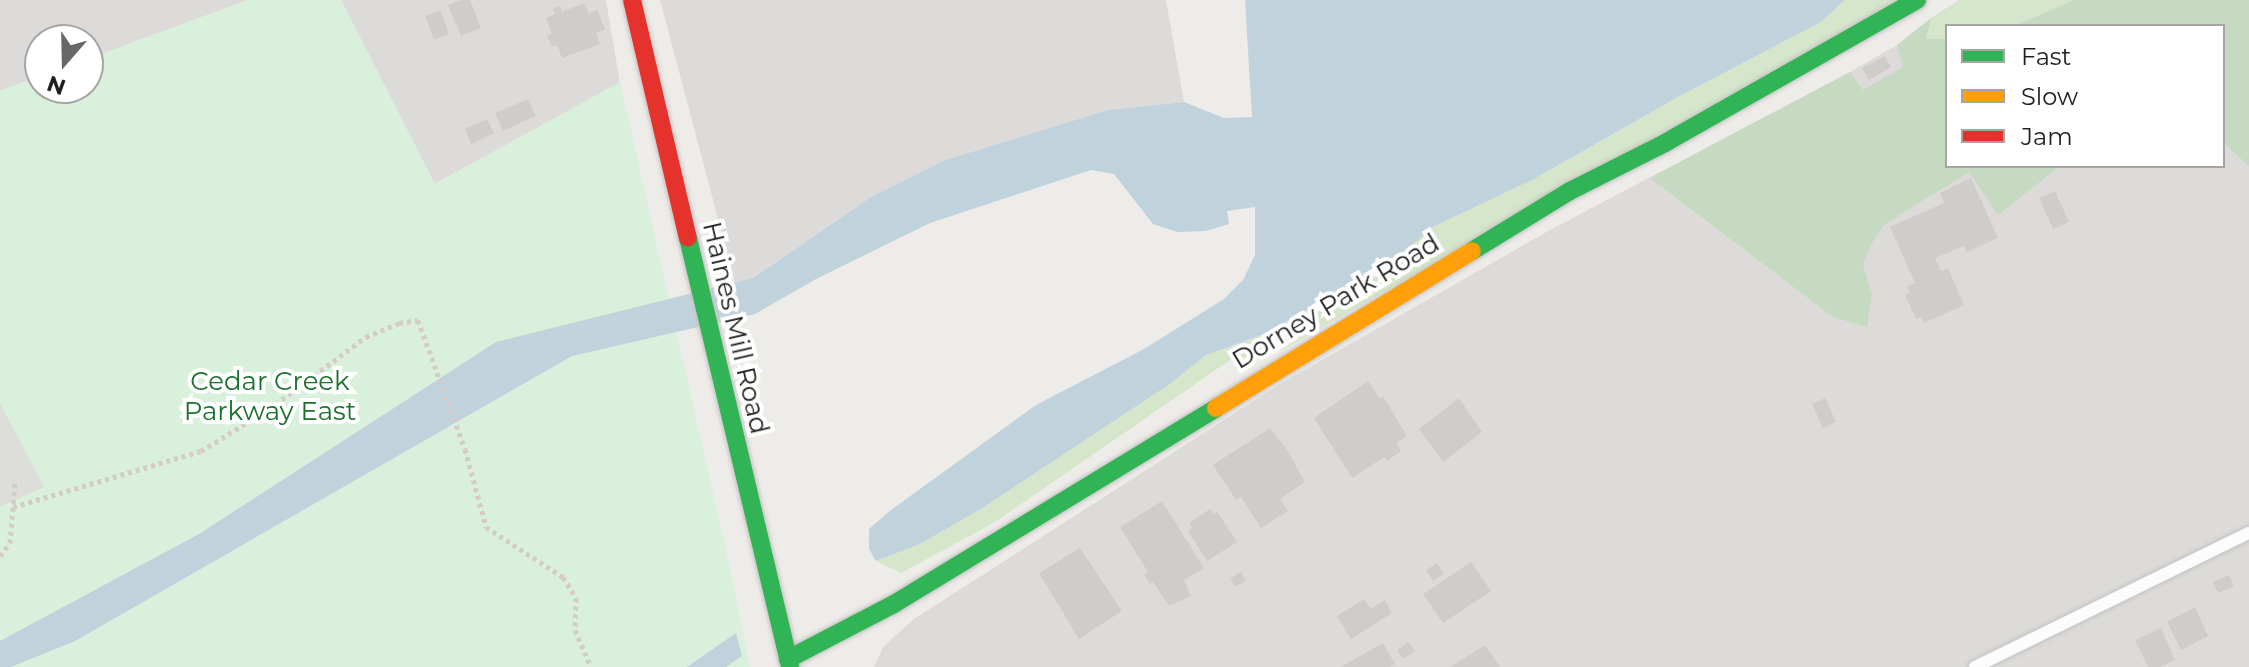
<!DOCTYPE html>
<style>
body{margin:0}
#map{position:relative;width:2249px;height:667px;overflow:hidden;background:#edece9;font-family:Montserrat,sans-serif}
div>[style]{position:absolute}
.residential>*{inset:0;background:#dcdbda}
.grass>*{inset:0;background:#d6e6cb}
.forest>*{inset:0;background:#c6d9c1}
.park>*{inset:0;background:#d9f0dc}
.parking>*{inset:0;background:#dddddc}
.water>*{inset:0;background:#c0d3dc}
.building>*{inset:0;background:#cecdca}
.path>*{height:5px;margin-top:-2.5px;transform-origin:0;background:repeating-linear-gradient(90deg,#d5cbc8 0 4px,transparent 0 8px)}
.roads{filter:drop-shadow(0 0 2px #c3c2c1) drop-shadow(0 0 2px #c3c2c1)}
.lane>*{height:12px;margin:-6px;padding:0 6px;transform-origin:6px;border-radius:6px;background:#fcfcfc}
.fast>*{height:18px;margin:-9px;padding:0 9px;transform-origin:9px;border-radius:9px;background:#30b455}
.slow>*{height:18px;margin:-9px;padding:0 9px;transform-origin:9px;border-radius:9px;background:#ff9f0a}
.jam>*{height:18px;margin:-9px;padding:0 9px;transform-origin:9px;border-radius:9px;background:#e5322d}
span{translate:-50% -50%;white-space:nowrap;text-align:center;line-height:1.15;-webkit-text-stroke:8px #fff;paint-order:stroke}
.street-label{font-size:26px;color:#1f1f1f}
.park-label{font-size:26px;color:#19712c}
.legend{position:absolute;left:1945px;top:24px;width:280px;height:144px;box-sizing:border-box;background:#fff;border:2px solid #a5a5a5;margin:0;padding:10px 14px;list-style:none;font-size:24px;color:#1f1f1f}
.legend li{display:flex;align-items:center;gap:16px;height:40px}
.legend b{width:40px;border:2px solid #a5a5a5}
.north{position:absolute;left:24px;top:24px;width:80px;height:80px;box-sizing:border-box;background:#fff;border:2px solid #a5a5a5;border-radius:50%;rotate:200deg;font-size:22px;font-weight:700;line-height:32px;text-align:center;color:#1f1f1f}
.north::after{content:'';display:block;margin:auto;width:28px;height:36px;background:#676766;clip-path:polygon(50% 0,100% 100%,50% 72%,0 100%)}
</style>
<div id="map">
<div class="residential">
<i style="clip-path:polygon(0 0,248px 0,88px 59px,88px 40px,40px 40px,40px 76px,0 91px)"></i>
<i style="clip-path:polygon(341px 0,606px 0,620px 83px,434px 184px)"></i>
<i style="clip-path:polygon(660px 0,1166px 0,1184px 102px,1108px 110px,871px 197px,753px 278px,735px 283px)"></i>
<i style="clip-path:polygon(1959px 0,2089px 0,2131px 26px,1947px 26px,1947px 166px,2223px 166px,2223px 84px,2249px 100px,2249px 667px,874px 667px,883px 647px,914px 619px,1280px 384px,1550px 230px,1850px 72px,1897px 45px)"></i>
</div>
<div class="grass">
<i style="clip-path:polygon(1845px 0,1897px 0,1284px 349px,1230px 360px,995px 522px,901px 573px,876px 561px,920px 544px,981px 509px,1170px 384px,1206px 355px,1262px 335px,1308px 310px,1387px 265px,1435px 226px,1534px 179px,1678px 97px,1821px 22px)"></i>
<i style="clip-path:polygon(1959px 0,2074px 0,2015px 26px,1947px 26px,1947px 39px,1926px 40px,1931px 18px)"></i>
</div>
<div class="forest">
<i style="clip-path:polygon(2074px 0,2249px 0,2249px 166px,2223px 142px,2223px 26px,2015px 26px)"></i>
<i style="clip-path:polygon(1931px 18px,1926px 39px,1947px 39px,1947px 166px,2060px 166px,1998px 215px,1969px 172px,1885px 224px,1870px 246px,1863px 265px,1872px 294px,1867px 327px,1833px 317px,1650px 178px,1850px 72px,1863px 90px,1903px 67px,1897px 45px)"></i>
</div>
<div class="park">
<i style="clip-path:polygon(248px 0,341px 0,435px 184px,620px 82px,732px 577px,750px 667px,0 667px,0 91px,40px 76px,40px 88px,88px 88px,88px 59px)"></i>
</div>
<div class="parking">
<i style="clip-path:polygon(0 403px,44px 487px,0 507px)"></i>
</div>
<div class="water">
<i style="clip-path:polygon(1245px 0,1845px 0,1821px 22px,1678px 97px,1534px 179px,1435px 226px,1387px 265px,1308px 310px,1262px 335px,1206px 355px,1170px 384px,981px 509px,920px 544px,876px 561px,869px 549px,869px 529px,891px 510px,1036px 405px,1144px 349px,1224px 299px,1243px 280px,1255px 255px,1255px 207px,1227px 211px,1229px 224px,1206px 231px,1177px 232px,1153px 224px,1114px 174px,1091px 170px,930px 223px,816px 279px,755px 314px,572px 356px,75px 641px,11px 667px,0 667px,0 641px,199px 534px,496px 342px,753px 278px,871px 197px,943px 161px,1108px 110px,1184px 102px,1224px 118px,1252px 117px)"></i>
<i style="clip-path:polygon(736px 633px,742px 656px,726px 667px,687px 667px)"></i>
</div>
<div class="building">
<i style="clip-path:polygon(461px 0,470px 0,481px 28px,461px 36px,448px 5px)"></i>
<i style="clip-path:polygon(584px 3px,589px 13px,597px 10px,605px 29px,596px 33px,600px 44px,562px 58px,557px 45px,552px 47px,547px 36px,552px 34px,546px 18px,555px 14px,553px 9px,560px 6px,562px 12px)"></i>
<i style="clip-path:polygon(440px 10px,449px 34px,434px 39px,425px 16px)"></i>
<i style="clip-path:polygon(1885px 56px,1891px 67px,1869px 80px,1862px 68px)"></i>
<i style="clip-path:polygon(528px 99px,536px 116px,503px 131px,495px 113px)"></i>
<i style="clip-path:polygon(487px 119px,494px 133px,471px 144px,465px 129px)"></i>
<i style="clip-path:polygon(1971px 178px,1998px 238px,1967px 252px,1964px 246px,1935px 258px,1941px 271px,1948px 268px,1964px 305px,1924px 323px,1921px 317px,1916px 319px,1905px 295px,1910px 292px,1907px 286px,1915px 283px,1890px 227px,1944px 203px,1940px 193px)"></i>
<i style="clip-path:polygon(2055px 191px,2069px 222px,2053px 229px,2039px 198px)"></i>
<i style="clip-path:polygon(1368px 381px,1380px 399px,1383px 396px,1407px 436px,1396px 443px,1401px 451px,1387px 461px,1384px 457px,1352px 478px,1314px 418px)"></i>
<i style="clip-path:polygon(1459px 398px,1482px 432px,1443px 462px,1419px 429px)"></i>
<i style="clip-path:polygon(1825px 398px,1836px 422px,1823px 428px,1812px 404px)"></i>
<i style="clip-path:polygon(1270px 428px,1286px 448px,1305px 482px,1280px 499px,1288px 511px,1261px 528px,1241px 497px,1236px 500px,1213px 465px)"></i>
<i style="clip-path:polygon(1162px 501px,1204px 568px,1184px 580px,1191px 596px,1169px 606px,1153px 582px,1150px 584px,1144px 575px,1148px 572px,1120px 527px)"></i>
<i style="clip-path:polygon(1210px 509px,1214px 514px,1217px 511px,1237px 542px,1207px 561px,1188px 531px,1192px 528px,1189px 523px)"></i>
<i style="clip-path:polygon(1080px 548px,1122px 611px,1079px 639px,1039px 573px)"></i>
<i style="clip-path:polygon(1471px 562px,1491px 591px,1443px 623px,1423px 594px)"></i>
<i style="clip-path:polygon(1437px 563px,1444px 574px,1433px 581px,1426px 570px)"></i>
<i style="clip-path:polygon(1241px 572px,1246px 581px,1235px 587px,1230px 578px)"></i>
<i style="clip-path:polygon(2229px 575px,2234px 586px,2218px 593px,2213px 582px)"></i>
<i style="clip-path:polygon(1364px 599px,1371px 609px,1385px 600px,1392px 613px,1351px 639px,1337px 616px)"></i>
<i style="clip-path:polygon(2195px 607px,2208px 636px,2181px 650px,2167px 622px)"></i>
<i style="clip-path:polygon(2161px 628px,2175px 660px,2160px 667px,2148px 667px,2135px 640px)"></i>
<i style="clip-path:polygon(1408px 642px,1415px 651px,1403px 659px,1397px 650px)"></i>
<i style="clip-path:polygon(1383px 643px,1395px 664px,1389px 667px,1340px 667px)"></i>
<i style="clip-path:polygon(1485px 645px,1500px 667px,1450px 667px)"></i>
</div>
<div class="path">
<i style="left:13px;top:507px;width:196px;rotate:-16.6deg"></i>
<i style="left:201px;top:451px;width:80px;rotate:-31.7deg"></i>
<i style="left:269px;top:409px;width:121px;rotate:-36.6deg"></i>
<i style="left:366px;top:337px;width:36px;rotate:-23deg"></i>
<i style="left:399px;top:323px;width:19px;rotate:-9deg"></i>
<i style="left:418px;top:320px;width:137px;rotate:70deg"></i>
<i style="left:465px;top:449px;width:81px;rotate:74.9deg"></i>
<i style="left:486px;top:527px;width:92px;rotate:33deg"></i>
<i style="left:563px;top:577px;width:25px;rotate:58deg"></i>
<i style="left:576px;top:598px;width:32px;rotate:92deg"></i>
<i style="left:575px;top:630px;width:40px;rotate:66.6deg"></i>
<i style="left:0;top:556px;width:16px;rotate:-52deg"></i>
<i style="left:10px;top:543px;width:61px;rotate:-85.3deg"></i>
</div>
<div class="roads">
<div class="lane">
<i style="left:1975px;top:667px;width:305px;rotate:-26.1deg"></i>
</div>
<div class="fast">
<i style="left:688px;top:238px;width:441px;rotate:76.6deg"></i>
<i style="left:1472px;top:251px;width:115px;rotate:-31.5deg"></i>
<i style="left:1570px;top:191px;width:106px;rotate:-26.8deg"></i>
<i style="left:1665px;top:143px;width:290px;rotate:-29.6deg"></i>
<i style="left:788px;top:659px;width:119px;rotate:-27.4deg"></i>
<i style="left:894px;top:604px;width:377px;rotate:-31.3deg"></i>
</div>
<div class="slow">
<i style="left:1216px;top:408px;width:300px;rotate:-31.5deg"></i>
</div>
<div class="jam">
<i style="left:632px;top:0;width:244px;rotate:76.8deg"></i>
</div>
</div>
<div class="street-label">
<span style="left:1336px;top:302px;rotate:-31deg">Dorney Park Road</span>
<span style="left:735px;top:328px;rotate:77deg">Haines Mill Road</span>
</div>
<div class="park-label">
<span style="left:270px;top:397px">Cedar Creek<br>Parkway East</span>
</div>
<ul class="legend">
<li><b style="height:10px;background:#30b455"></b>Fast</li>
<li><b style="height:10px;background:#ff9f0a"></b>Slow</li>
<li><b style="height:10px;background:#e5322d"></b>Jam</li>
</ul>
<div class="north">N</div>
</div>
